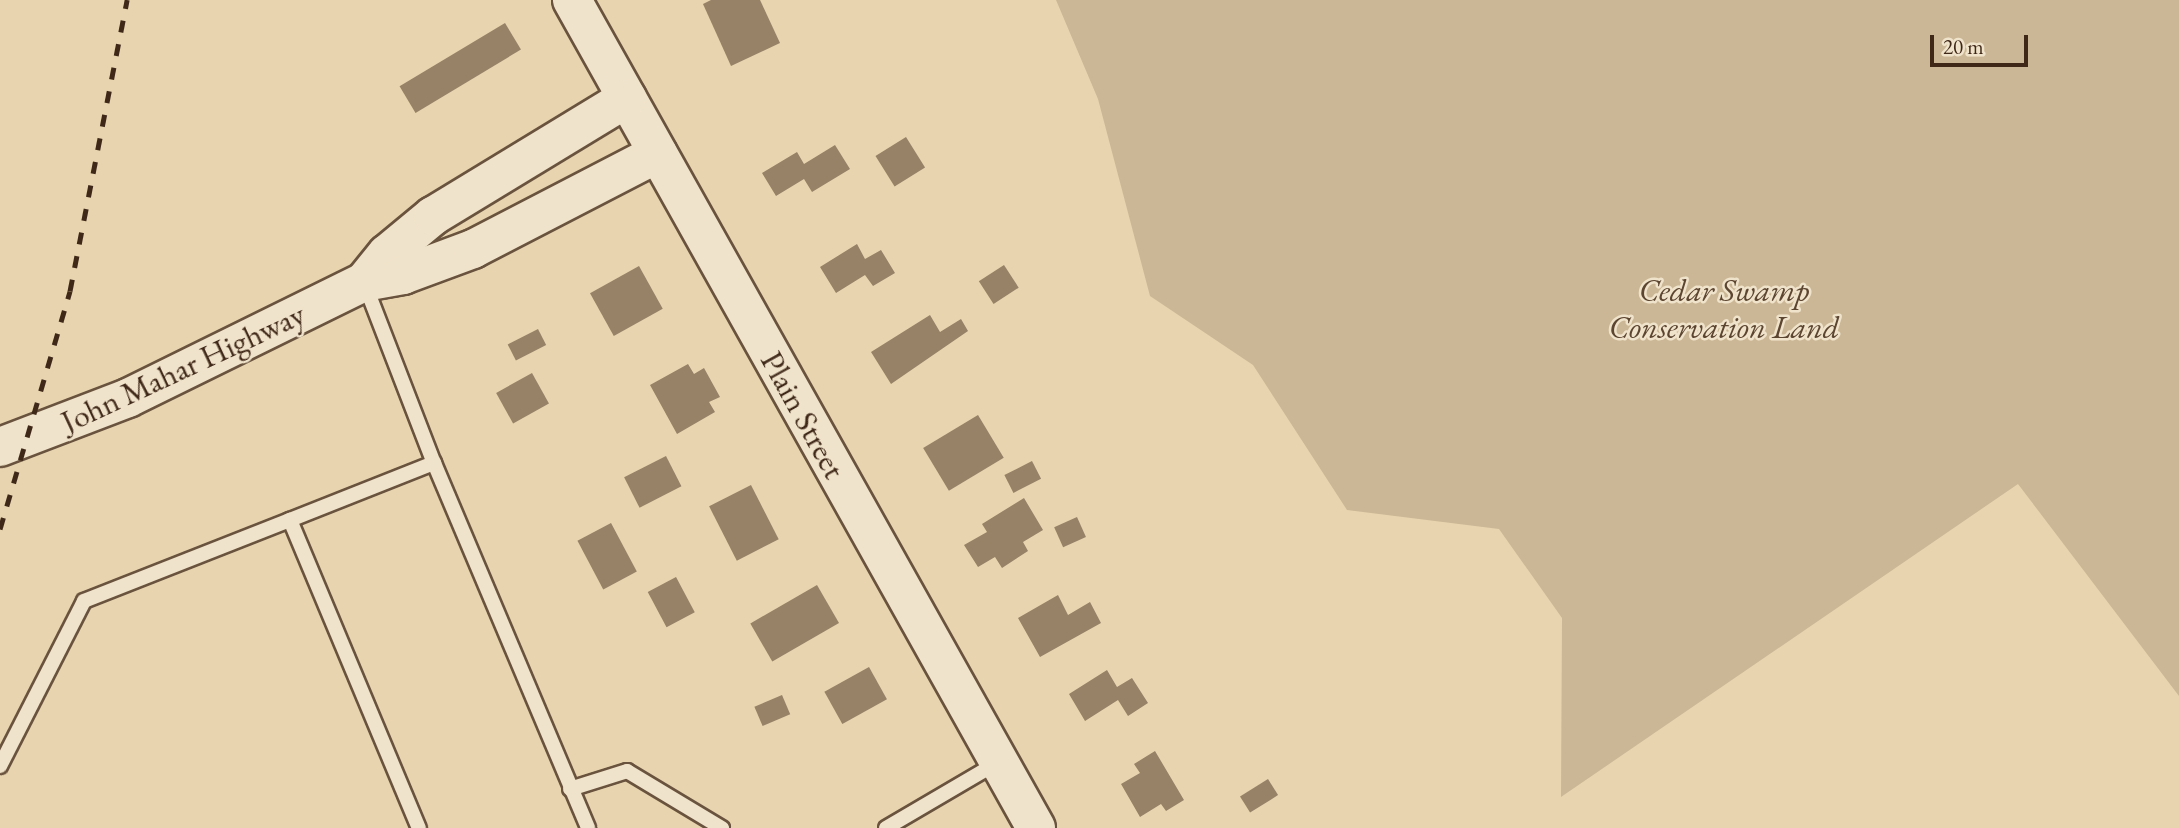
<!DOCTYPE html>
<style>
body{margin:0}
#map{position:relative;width:2179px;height:828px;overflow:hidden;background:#e8d4af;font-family:"EB Garamond",serif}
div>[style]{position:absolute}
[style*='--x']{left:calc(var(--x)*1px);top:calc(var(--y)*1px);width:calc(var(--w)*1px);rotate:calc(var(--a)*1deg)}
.green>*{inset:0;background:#cbb795}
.building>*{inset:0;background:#978167;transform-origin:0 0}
.roads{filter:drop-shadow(2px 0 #6a533e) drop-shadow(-2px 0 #6a533e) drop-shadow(0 2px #6a533e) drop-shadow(0 -2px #6a533e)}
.lane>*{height:14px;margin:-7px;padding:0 7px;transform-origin:7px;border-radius:7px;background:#f0e3cb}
.secondary>*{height:38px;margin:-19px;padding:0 19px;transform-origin:19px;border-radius:19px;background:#f0e3cb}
.rail>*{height:5px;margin-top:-2.5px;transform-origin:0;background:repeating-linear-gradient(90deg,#402818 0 12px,transparent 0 24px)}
span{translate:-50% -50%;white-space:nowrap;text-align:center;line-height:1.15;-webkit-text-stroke:5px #f0e3cb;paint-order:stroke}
.park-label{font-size:32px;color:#5c4531;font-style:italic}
.street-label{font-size:32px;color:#402818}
.scale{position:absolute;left:1930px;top:35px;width:98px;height:32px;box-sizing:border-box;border:4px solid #402818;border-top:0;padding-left:9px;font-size:21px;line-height:24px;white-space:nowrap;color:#402818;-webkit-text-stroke:5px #f0e3cb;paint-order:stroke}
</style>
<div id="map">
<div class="green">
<i style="clip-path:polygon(1056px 0,2179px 0,2179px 696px,2018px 484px,1561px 797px,1562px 618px,1499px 529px,1347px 510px,1253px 365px,1150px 296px,1098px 99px)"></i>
</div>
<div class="building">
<i style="clip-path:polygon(711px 0,760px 0,780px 43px,731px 66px,703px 4px)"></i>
<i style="left:505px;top:23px;width:31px;height:123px;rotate:59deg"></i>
<i style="left:906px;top:137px;width:36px;height:36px;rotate:58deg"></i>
<i style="clip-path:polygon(835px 145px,850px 169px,812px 192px,804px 179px,776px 196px,762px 173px,797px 152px,804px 164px)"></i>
<i style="clip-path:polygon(857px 244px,865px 259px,881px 250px,895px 273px,873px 286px,865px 275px,836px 293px,820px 267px)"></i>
<i style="left:1004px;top:265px;width:27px;height:30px;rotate:57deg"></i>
<i style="left:639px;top:266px;width:49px;height:56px;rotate:61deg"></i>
<i style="clip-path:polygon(930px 315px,940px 332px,961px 319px,968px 331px,891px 384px,871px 352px)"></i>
<i style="left:538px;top:329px;width:18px;height:34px;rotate:63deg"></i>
<i style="clip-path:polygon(688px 364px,694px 374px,704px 368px,720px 397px,709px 402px,715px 412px,677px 434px,650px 385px)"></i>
<i style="left:532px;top:373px;width:35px;height:41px;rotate:61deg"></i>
<i style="left:978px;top:415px;width:50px;height:64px;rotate:59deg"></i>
<i style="left:666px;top:456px;width:34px;height:47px;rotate:63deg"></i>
<i style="left:1032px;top:461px;width:20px;height:31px;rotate:63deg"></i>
<i style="left:751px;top:485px;width:61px;height:47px;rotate:63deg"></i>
<i style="clip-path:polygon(1024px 498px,1043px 530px,1023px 542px,1028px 551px,1002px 568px,995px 557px,978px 567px,964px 545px,987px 532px,982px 524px)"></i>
<i style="left:1077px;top:517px;width:22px;height:25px;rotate:66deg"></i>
<i style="left:611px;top:523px;width:55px;height:38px;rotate:62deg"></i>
<i style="left:676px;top:577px;width:40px;height:32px;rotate:62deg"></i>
<i style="left:817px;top:585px;width:44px;height:77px;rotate:60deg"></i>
<i style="clip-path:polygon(1058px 595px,1068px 615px,1090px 602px,1101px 623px,1040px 657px,1018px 618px)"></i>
<i style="left:869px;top:667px;width:37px;height:51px;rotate:61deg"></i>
<i style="clip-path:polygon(1107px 670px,1117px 687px,1132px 678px,1148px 703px,1128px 716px,1118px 700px,1085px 721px,1069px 694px)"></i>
<i style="left:782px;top:695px;width:21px;height:30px;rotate:67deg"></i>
<i style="clip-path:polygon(1155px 751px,1184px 800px,1166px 811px,1161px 804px,1140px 817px,1121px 784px,1140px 773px,1134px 764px)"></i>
<i style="left:1268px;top:779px;width:19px;height:33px;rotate:58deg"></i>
</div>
<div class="roads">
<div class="lane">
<i style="--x:364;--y:282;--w:194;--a:68.9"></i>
<i style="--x:434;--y:463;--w:396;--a:67.1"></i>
<i style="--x:290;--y:520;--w:155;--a:-21.6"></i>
<i style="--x:0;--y:766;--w:185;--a:-63"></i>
<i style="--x:84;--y:601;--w:221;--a:-21.5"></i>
<i style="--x:290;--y:520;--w:334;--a:67.3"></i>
<i style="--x:570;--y:789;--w:60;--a:-17.5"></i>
<i style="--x:627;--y:771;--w:111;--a:31"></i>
<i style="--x:886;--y:828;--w:129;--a:-30.4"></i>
</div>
<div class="secondary">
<i style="--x:572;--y:0;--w:949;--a:60.73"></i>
<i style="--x:364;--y:282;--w:36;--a:-51"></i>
<i style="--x:387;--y:254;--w:60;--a:-39.6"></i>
<i style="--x:433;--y:216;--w:227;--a:-31.3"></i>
<i style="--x:0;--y:447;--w:137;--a:-20.9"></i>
<i style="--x:128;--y:398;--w:263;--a:-26.2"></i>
<i style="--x:364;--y:282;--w:40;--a:-10"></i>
<i style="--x:403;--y:275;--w:75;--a:-20.4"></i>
<i style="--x:473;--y:249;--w:208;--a:-27.4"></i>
</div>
</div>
<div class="rail">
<i style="--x:0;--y:529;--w:248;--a:-73.6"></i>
<i style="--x:70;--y:291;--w:297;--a:-78.9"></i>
</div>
<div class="park-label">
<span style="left:1724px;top:309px">Cedar Swamp<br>Conservation Land</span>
</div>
<div class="street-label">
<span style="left:183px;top:368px;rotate:-25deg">John Mahar Highway</span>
<span style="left:803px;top:415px;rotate:61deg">Plain Street</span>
</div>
<div class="scale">20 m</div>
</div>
